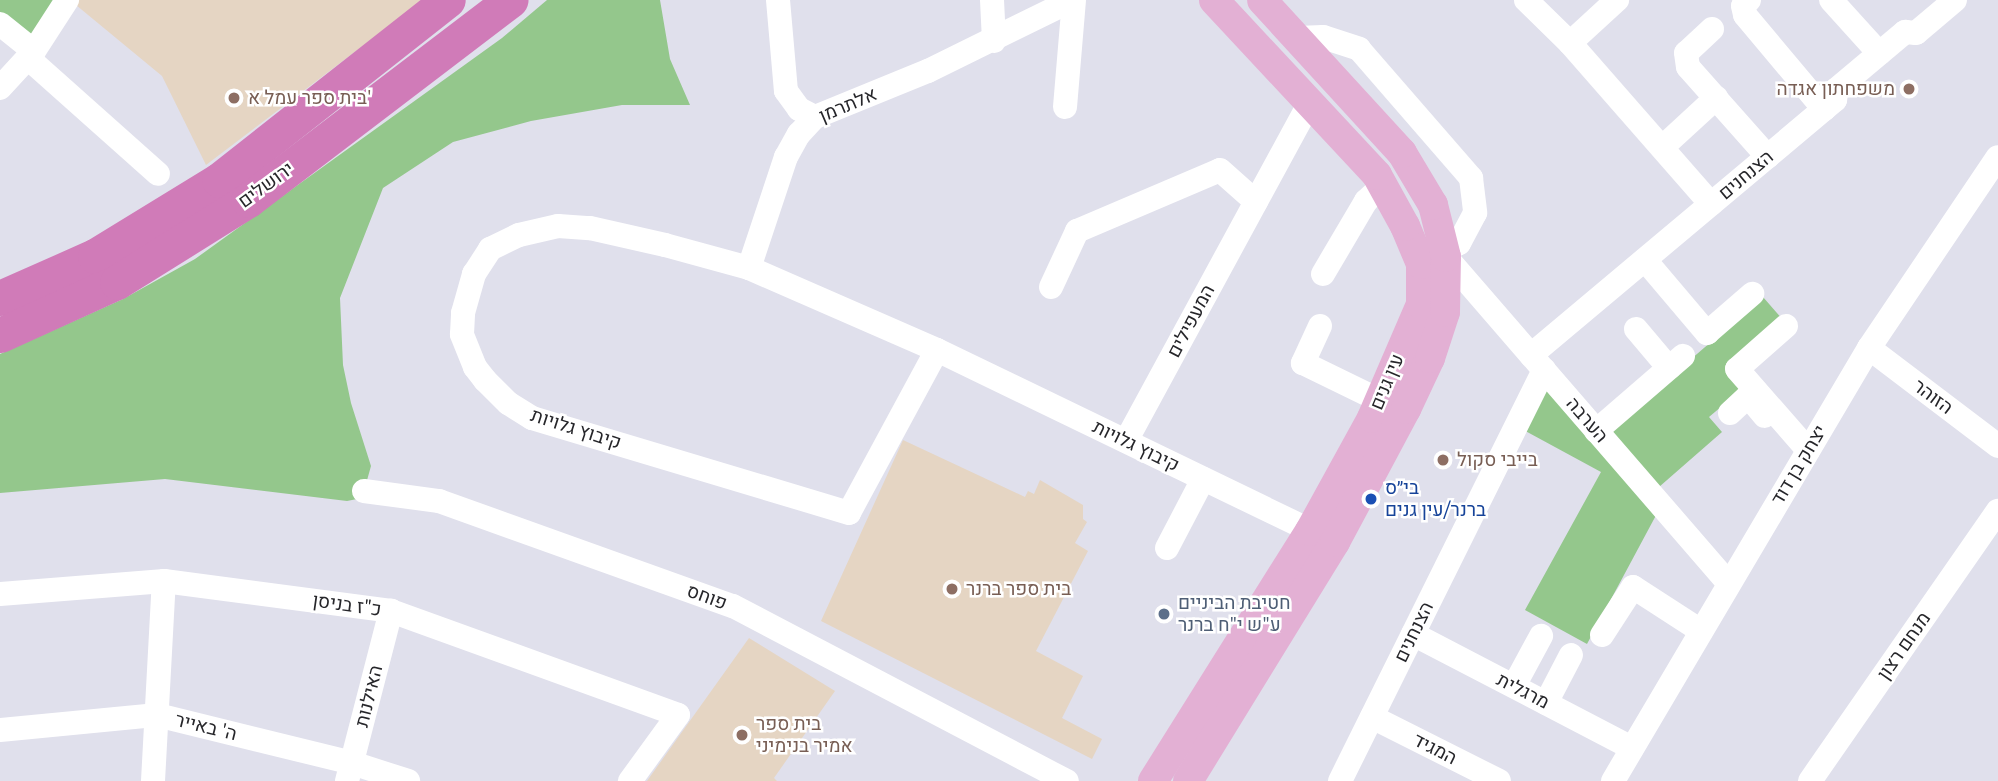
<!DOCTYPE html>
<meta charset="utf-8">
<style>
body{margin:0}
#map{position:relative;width:1998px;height:781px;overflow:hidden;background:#e0e0ec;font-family:Ubuntu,Heebo,sans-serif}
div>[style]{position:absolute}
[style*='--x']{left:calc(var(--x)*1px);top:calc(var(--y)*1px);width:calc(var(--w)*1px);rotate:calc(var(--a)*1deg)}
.education>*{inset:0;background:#e5d5c3}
.green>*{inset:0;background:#94c78c}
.minor>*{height:24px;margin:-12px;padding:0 12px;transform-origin:12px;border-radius:12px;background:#fff}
.major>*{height:30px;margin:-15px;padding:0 15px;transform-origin:15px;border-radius:15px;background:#e3b0d4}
.highway>*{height:35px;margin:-17.5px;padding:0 17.5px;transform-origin:17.5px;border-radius:17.5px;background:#d07bb8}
.dots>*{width:19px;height:19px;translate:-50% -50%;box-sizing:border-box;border:4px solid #fff;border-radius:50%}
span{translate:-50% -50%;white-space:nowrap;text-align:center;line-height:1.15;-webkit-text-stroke:5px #fff;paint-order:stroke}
.education-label{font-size:19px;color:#785e54}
.right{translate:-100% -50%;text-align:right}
.left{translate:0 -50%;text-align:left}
.street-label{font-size:19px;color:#26262a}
.transit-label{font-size:19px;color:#164399}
.service-label{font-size:19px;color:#4e5e75}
</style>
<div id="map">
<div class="education">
<i style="clip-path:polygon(79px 0,423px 0,206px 165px,162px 76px,76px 5px)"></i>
<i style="clip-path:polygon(903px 440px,1025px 497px,1028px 491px,1034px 494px,1040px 480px,1083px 505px,1083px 519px,1087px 522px,1075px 543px,1088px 551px,1036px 651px,1083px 676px,1062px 718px,1102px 739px,1092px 759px,821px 621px)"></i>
<i style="clip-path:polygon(749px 638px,835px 691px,774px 778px,777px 781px,647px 781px)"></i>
</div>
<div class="green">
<i style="clip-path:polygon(0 0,67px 0,34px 51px,0 24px)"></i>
<i style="clip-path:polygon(547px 0,660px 0,670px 59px,690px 105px,622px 105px,531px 121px,453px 142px,383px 188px,340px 298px,343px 365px,351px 403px,371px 466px,364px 491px,357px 499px,347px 501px,165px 479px,0 493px,0 354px,123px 299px,195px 259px,502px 38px)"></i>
<i style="clip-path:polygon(1763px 297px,1784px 321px,1731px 367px,1747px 385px,1709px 417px,1722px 432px,1651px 494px,1661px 506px,1587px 644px,1525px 610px,1601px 472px,1516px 426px,1544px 370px,1602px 436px)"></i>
</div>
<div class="minor">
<i style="--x:778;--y:0;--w:91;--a:85"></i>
<i style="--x:786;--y:91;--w:22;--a:54"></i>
<i style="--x:799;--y:109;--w:18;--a:27"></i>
<i style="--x:992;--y:0;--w:41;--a:87.2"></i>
<i style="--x:1526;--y:0;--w:62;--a:44.3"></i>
<i style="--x:1570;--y:43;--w:214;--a:48.8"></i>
<i style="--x:1749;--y:0;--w:8;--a:135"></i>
<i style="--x:1743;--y:6;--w:9;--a:77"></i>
<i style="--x:1745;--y:15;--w:123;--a:50"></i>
<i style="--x:1831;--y:0;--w:72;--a:47.8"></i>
<i style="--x:0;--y:24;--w:43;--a:38.5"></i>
<i style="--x:1712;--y:29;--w:35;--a:137"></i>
<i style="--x:1686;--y:53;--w:14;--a:82"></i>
<i style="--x:1688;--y:67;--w:120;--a:48.4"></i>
<i style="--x:1297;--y:38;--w:26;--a:-2"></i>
<i style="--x:1323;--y:37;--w:38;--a:18"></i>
<i style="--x:1359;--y:49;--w:171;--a:49"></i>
<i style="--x:1471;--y:178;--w:35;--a:83"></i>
<i style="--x:1475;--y:213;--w:34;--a:118"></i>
<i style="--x:1459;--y:243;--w:16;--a:150"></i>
<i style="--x:1570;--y:43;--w:64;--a:-42.5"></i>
<i style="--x:28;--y:58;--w:174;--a:41.7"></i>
<i style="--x:0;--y:88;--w:50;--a:-47.4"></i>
<i style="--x:34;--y:51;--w:61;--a:-57.1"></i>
<i style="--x:1065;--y:107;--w:107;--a:-85.2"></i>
<i style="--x:1667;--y:143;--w:67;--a:-42.6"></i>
<i style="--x:1446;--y:257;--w:432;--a:49.1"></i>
<i style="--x:1645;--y:260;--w:96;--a:49.7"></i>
<i style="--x:1707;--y:333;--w:60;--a:-40.9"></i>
<i style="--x:749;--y:268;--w:117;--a:-71.6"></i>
<i style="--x:786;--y:157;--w:26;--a:-61"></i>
<i style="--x:799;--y:134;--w:23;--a:-47"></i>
<i style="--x:815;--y:117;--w:122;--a:-22.2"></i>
<i style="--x:928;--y:71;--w:161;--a:-26.2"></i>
<i style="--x:1323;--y:274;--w:85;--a:-59.5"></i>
<i style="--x:1366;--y:201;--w:23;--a:-43"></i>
<i style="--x:1051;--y:287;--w:62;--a:-65.1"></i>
<i style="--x:1077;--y:231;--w:155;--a:-23.1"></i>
<i style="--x:1220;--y:170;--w:48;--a:41.6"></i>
<i style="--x:1320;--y:326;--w:41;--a:114.7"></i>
<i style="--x:1303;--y:363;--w:85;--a:26"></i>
<i style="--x:1786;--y:326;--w:65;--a:138.7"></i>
<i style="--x:1737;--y:369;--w:108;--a:48.8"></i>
<i style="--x:1636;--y:329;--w:51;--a:49.8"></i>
<i style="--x:1869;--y:348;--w:162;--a:37.2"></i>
<i style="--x:937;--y:350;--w:185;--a:118.4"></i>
<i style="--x:849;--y:513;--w:331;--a:-163.3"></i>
<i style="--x:532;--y:418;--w:28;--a:-148"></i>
<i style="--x:508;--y:403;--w:33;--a:-135"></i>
<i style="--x:485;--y:380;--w:16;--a:-128"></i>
<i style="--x:475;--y:367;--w:35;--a:-112"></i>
<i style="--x:462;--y:334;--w:21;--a:-87"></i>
<i style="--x:463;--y:313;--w:41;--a:-74.2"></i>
<i style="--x:474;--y:274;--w:30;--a:-57"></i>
<i style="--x:490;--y:249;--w:32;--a:-26"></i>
<i style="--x:519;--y:235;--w:40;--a:-13"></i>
<i style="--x:558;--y:226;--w:32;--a:4"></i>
<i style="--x:590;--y:228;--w:77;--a:12.8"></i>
<i style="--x:665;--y:245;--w:87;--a:15.3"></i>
<i style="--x:749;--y:268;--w:205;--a:23.6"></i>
<i style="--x:937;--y:350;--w:432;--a:25.8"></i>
<i style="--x:1531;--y:355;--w:397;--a:-40"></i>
<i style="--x:1835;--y:100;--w:11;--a:-80"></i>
<i style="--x:1837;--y:89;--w:89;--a:-40"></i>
<i style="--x:1905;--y:32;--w:11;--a:5"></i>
<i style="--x:1916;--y:33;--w:51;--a:-40.2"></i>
<i style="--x:1730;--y:413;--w:25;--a:-43"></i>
<i style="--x:1748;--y:396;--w:26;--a:50"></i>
<i style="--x:1596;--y:431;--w:115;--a:-40.8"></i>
<i style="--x:1126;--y:441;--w:383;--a:-61.5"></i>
<i style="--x:364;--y:491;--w:76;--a:7.6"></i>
<i style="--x:439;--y:501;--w:312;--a:19.7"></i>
<i style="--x:733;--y:606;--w:377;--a:27.7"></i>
<i style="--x:1167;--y:548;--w:78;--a:-62.4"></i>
<i style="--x:0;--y:594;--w:165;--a:-4.5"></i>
<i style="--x:164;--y:581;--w:229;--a:7.5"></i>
<i style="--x:391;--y:611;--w:305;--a:19.9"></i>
<i style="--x:678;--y:715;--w:82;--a:126"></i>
<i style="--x:1413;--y:634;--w:247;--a:27.5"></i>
<i style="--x:1602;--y:635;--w:57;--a:-57.1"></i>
<i style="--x:1633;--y:587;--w:81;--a:32.9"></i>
<i style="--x:1514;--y:686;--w:57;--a:-61.6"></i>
<i style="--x:1546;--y:703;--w:54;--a:-62.5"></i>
<i style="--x:1372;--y:717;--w:142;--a:26.7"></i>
<i style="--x:0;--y:730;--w:158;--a:-5.5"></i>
<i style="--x:157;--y:715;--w:201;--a:13.8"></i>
<i style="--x:352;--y:763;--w:59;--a:17.8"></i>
<i style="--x:153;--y:781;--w:200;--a:-86.9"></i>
<i style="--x:347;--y:781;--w:176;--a:-75.5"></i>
<i style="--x:1340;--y:781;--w:459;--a:-63.6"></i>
<i style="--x:1613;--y:781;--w:503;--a:-59.41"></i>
<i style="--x:1869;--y:348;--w:230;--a:-56"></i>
<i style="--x:1810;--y:781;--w:329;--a:-55.2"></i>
</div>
<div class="major">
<i style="--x:1153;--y:781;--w:295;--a:-57.9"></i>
<i style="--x:1310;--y:531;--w:129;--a:-61.2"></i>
<i style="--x:1372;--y:418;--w:124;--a:-66.7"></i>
<i style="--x:1421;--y:304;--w:40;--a:-90"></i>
<i style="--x:1421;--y:264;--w:41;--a:-112.8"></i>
<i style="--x:1405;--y:226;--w:58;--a:-118.8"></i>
<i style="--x:1377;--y:175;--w:239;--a:-133"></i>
<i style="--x:1188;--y:781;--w:281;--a:-58.4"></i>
<i style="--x:1335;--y:542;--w:151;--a:-61.9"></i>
<i style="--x:1406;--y:409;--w:56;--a:-64.8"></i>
<i style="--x:1430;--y:358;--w:48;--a:-71.9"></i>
<i style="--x:1445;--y:312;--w:55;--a:-89"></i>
<i style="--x:1446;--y:257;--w:54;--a:-104"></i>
<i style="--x:1433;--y:205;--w:61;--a:-120.8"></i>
<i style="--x:1402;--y:153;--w:207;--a:-132.5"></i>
</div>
<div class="highway">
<i style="--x:0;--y:298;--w:104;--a:-23.9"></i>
<i style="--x:95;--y:256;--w:145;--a:-31.5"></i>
<i style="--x:219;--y:180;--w:291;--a:-38.2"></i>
<i style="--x:0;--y:335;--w:128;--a:-24.4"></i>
<i style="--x:117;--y:282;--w:155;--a:-32"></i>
<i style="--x:248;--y:200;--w:330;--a:-37.3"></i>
</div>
<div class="dots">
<i style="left:1909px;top:89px;background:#8d6e63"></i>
<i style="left:234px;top:98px;background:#8d6e63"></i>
<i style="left:1443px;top:460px;background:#8d6e63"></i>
<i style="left:1371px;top:499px;background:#1a4fb4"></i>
<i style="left:952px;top:589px;background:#8d6e63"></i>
<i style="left:1164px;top:614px;background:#5c6f8a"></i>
<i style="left:742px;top:735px;background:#8d6e63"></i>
</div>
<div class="education-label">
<span class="right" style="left:1895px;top:89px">משפחתון אגדה</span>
<span class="left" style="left:248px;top:98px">בית ספר עמל א'</span>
<span class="left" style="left:1457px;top:460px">בייבי סקול</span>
<span class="left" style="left:966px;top:589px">בית ספר ברנר</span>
<span class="left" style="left:756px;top:735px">בית ספר<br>אמיר בנימיני</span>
</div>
<div class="street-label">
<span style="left:848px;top:105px;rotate:-23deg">אלתרמן</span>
<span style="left:1746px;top:175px;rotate:-40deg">הצנחנים</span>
<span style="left:266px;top:185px;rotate:-36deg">ירושלים</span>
<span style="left:1191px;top:321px;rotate:-62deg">המעפילים</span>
<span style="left:1387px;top:382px;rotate:-67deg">עין גנים</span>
<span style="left:1933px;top:397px;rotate:37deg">הזוהר</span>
<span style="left:1587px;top:420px;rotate:49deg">הערבה</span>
<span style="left:576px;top:429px;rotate:18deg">קיבוץ גלויות</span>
<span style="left:1136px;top:446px;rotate:26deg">קיבוץ גלויות</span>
<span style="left:1799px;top:465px;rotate:-59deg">יצחק בן דוד</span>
<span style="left:707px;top:597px;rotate:20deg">פוחס</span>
<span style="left:347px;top:605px;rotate:8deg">כ"ז בניסן</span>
<span style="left:1414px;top:632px;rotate:-64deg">הצנחנים</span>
<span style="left:1904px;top:646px;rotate:-55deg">מנחם רצון</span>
<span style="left:1523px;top:691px;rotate:27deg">מרגלית</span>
<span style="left:369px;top:696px;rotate:-76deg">האילנות</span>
<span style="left:206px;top:727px;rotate:14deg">ה' באייר</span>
<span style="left:1435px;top:749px;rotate:27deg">המגיד</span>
</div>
<div class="transit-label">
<span class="left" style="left:1385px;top:499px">בי״ס<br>ברנר/עין גנים</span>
</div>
<div class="service-label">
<span class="left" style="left:1178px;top:614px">חטיבת הביניים<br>ע"ש י"ח ברנר</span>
</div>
</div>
